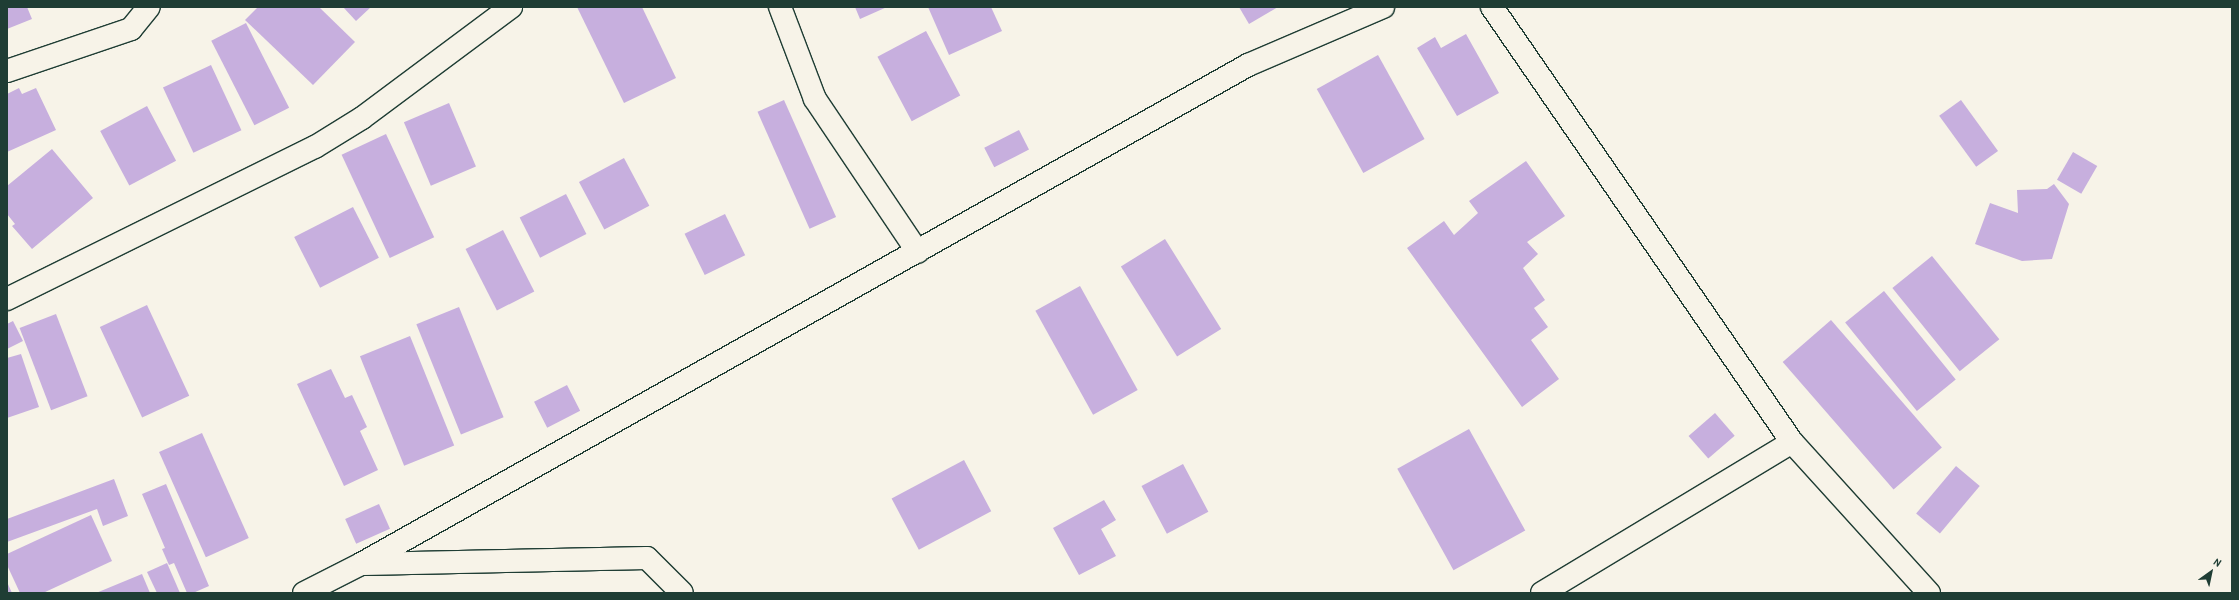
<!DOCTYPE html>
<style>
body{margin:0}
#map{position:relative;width:2239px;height:600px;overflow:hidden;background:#f7f3e8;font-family:"Patrick Hand",sans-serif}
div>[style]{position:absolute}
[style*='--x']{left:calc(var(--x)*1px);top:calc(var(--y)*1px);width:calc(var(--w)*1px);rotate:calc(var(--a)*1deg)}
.building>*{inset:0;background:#c7afde;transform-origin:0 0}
.roads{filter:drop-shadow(1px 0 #1f3d34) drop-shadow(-1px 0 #1f3d34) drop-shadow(0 1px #1f3d34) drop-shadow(0 -1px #1f3d34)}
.street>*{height:22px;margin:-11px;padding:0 11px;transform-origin:11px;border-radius:11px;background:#f7f3e8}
span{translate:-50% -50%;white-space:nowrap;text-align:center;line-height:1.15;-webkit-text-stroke:4px #f7f3e8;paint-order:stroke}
.frame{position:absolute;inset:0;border:8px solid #1f3d34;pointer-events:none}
.north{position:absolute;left:2191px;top:552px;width:40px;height:40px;-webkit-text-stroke:3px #f7f3e8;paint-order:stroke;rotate:33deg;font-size:11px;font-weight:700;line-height:16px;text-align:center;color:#1f3d34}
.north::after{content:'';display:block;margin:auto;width:14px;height:18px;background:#1f3d34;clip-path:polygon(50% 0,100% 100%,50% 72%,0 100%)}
</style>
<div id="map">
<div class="building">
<i style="clip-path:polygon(7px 7px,27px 7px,32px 19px,7px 29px)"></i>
<i style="clip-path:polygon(258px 7px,319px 7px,355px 42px,313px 85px,245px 20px)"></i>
<i style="clip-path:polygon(343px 7px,371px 7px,356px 21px)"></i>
<i style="clip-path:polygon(577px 7px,642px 7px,676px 78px,624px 103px)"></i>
<i style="clip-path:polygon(855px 7px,887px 7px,860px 19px)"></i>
<i style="clip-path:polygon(928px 7px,991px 7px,1002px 31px,949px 55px)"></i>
<i style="clip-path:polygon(1239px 7px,1278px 7px,1249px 24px)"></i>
<i style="left:246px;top:23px;width:95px;height:39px;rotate:63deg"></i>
<i style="left:926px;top:31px;width:73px;height:55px;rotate:62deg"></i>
<i style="clip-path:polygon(1466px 34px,1499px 93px,1457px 116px,1417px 48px,1435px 37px,1441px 48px)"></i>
<i style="left:1378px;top:55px;width:96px;height:70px;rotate:61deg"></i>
<i style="left:211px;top:65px;width:72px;height:53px;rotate:65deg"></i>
<i style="clip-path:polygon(19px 88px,22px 94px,36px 88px,56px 130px,7px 152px,7px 94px)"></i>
<i style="left:784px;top:100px;width:128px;height:29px;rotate:66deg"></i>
<i style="left:1961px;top:100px;width:63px;height:27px;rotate:54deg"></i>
<i style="left:449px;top:103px;width:69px;height:49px;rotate:67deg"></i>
<i style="left:147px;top:106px;width:62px;height:53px;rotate:62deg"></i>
<i style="left:1019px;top:130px;width:22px;height:39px;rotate:63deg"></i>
<i style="left:386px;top:134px;width:114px;height:49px;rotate:65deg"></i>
<i style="clip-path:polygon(52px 149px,93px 198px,32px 249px,12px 226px,15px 224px,7px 214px,7px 186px)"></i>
<i style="left:2073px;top:152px;width:28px;height:32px;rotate:30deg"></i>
<i style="left:624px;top:158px;width:54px;height:51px;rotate:62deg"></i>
<i style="clip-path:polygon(1526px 161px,1565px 216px,1527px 242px,1538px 254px,1523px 268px,1545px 300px,1534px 308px,1548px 327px,1531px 340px,1559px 379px,1522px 407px,1407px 248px,1444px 221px,1454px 235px,1478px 213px,1469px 201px)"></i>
<i style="clip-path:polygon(2054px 184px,2069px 204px,2052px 259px,2022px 261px,1975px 244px,1990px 203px,2018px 213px,2017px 190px,2047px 189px)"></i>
<i style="left:566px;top:194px;width:45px;height:52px;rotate:63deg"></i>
<i style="left:353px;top:207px;width:57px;height:66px;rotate:63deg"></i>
<i style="left:725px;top:214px;width:46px;height:45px;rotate:64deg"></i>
<i style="left:503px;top:230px;width:69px;height:42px;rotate:63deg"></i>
<i style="left:1165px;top:239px;width:106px;height:52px;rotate:58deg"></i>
<i style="left:1932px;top:256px;width:107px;height:51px;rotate:51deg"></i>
<i style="left:1080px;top:286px;width:119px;height:51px;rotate:61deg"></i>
<i style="left:1884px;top:291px;width:114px;height:50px;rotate:51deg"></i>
<i style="left:147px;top:305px;width:100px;height:52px;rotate:65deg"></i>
<i style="left:459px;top:307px;width:119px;height:46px;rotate:68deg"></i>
<i style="left:56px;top:314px;width:88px;height:39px;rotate:69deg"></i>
<i style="left:1831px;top:320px;width:169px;height:64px;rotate:49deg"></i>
<i style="clip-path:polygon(13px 321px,23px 341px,7px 349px,7px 324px)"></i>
<i style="left:410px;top:336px;width:118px;height:54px;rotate:68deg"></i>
<i style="clip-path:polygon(21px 354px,39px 407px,7px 418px,7px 358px)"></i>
<i style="clip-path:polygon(331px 369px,345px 398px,352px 395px,367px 427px,360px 431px,378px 470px,344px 486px,297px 384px)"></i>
<i style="left:567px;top:385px;width:29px;height:37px;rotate:63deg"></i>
<i style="left:1715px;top:413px;width:30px;height:35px;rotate:49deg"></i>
<i style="left:1469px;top:429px;width:116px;height:82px;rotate:61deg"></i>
<i style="left:202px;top:433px;width:115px;height:47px;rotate:66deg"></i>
<i style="left:964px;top:460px;width:58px;height:82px;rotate:62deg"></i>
<i style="left:1183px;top:464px;width:54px;height:47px;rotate:62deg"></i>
<i style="left:1956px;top:466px;width:31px;height:62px;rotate:40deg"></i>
<i style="clip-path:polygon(114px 479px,128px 516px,103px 526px,97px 509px,7px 542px,7px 519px)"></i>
<i style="clip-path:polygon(166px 484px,209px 586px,193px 593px,187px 593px,174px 563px,169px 565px,162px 549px,165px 548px,142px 494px)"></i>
<i style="clip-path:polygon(1104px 500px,1116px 520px,1101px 529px,1116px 556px,1079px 575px,1053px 528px)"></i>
<i style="left:379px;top:504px;width:27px;height:37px;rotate:66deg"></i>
<i style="clip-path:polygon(91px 515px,112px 561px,43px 593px,20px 593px,7px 565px,7px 554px)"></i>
<i style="clip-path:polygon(167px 563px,180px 593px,157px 593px,147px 572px)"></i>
<i style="clip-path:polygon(142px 574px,150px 593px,96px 593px)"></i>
<i style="clip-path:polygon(7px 582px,12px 593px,7px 593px)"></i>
</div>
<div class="roads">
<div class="street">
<i style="--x:780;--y:7;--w:98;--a:69.2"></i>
<i style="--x:815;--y:99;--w:184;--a:56.1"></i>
<i style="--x:1492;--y:7;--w:528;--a:55.41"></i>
<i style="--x:1792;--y:442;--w:204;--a:47.8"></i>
<i style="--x:7;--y:71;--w:131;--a:-18.7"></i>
<i style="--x:131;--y:29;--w:28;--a:-51"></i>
<i style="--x:7;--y:299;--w:343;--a:-26.3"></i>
<i style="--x:315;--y:147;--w:55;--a:-31.7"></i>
<i style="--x:362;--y:118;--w:186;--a:-36.7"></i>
<i style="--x:364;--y:564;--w:283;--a:-1.2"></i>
<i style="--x:647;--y:558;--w:49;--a:45"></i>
<i style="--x:304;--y:593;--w:64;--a:-27"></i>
<i style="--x:361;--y:564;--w:1018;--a:-29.36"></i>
<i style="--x:1248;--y:65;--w:147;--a:-23.2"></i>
<i style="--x:1542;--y:593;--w:292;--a:-31.1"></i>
</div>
</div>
<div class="frame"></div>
<div class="north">N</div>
</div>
